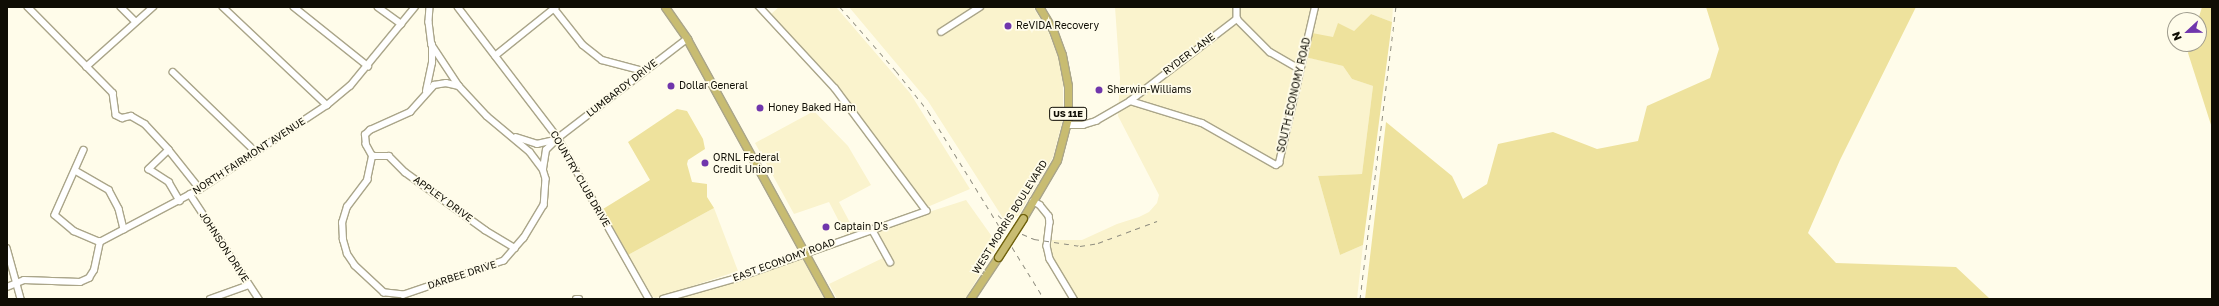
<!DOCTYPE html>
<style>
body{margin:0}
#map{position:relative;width:2219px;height:306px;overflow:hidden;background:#fffcea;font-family:"Golos Text",sans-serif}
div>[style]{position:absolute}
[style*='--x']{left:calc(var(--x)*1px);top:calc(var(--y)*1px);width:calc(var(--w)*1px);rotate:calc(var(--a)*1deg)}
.built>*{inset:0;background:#faf3cd}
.green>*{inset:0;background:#eee29d}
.roads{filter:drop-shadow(1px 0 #aaa589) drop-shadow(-1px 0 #aaa589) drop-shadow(0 1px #aaa589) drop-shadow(0 -1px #aaa589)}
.minor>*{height:5.5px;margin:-2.75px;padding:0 2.75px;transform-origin:2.75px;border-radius:2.75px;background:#fff}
.major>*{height:7px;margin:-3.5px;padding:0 3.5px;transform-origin:3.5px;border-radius:3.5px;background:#c8bc71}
.rail>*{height:1px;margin-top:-0.5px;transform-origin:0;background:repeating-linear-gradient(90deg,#908e80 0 5px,transparent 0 10px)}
.bridges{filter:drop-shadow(1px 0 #70620d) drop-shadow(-1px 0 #70620d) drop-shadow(0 1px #70620d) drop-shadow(0 -1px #70620d)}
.major-bridge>*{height:7px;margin:-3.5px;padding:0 3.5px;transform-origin:3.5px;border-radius:3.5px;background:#c8bc71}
.dots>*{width:11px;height:11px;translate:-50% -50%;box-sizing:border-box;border:2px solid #fffcea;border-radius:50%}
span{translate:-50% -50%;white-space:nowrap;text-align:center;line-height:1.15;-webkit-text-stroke:3.5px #fffcea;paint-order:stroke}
.shield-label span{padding:1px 3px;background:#fffcea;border:1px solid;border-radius:3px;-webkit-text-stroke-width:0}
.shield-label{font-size:9px;color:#0f0d04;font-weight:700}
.poi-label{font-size:10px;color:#0f0d04}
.left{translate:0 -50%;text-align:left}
.street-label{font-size:10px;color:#0f0d04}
.frame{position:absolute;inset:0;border:8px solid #0f0d04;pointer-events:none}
.north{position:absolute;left:2167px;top:12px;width:40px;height:40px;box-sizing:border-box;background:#fffcea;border:1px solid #9f9c8e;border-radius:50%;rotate:248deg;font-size:11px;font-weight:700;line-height:16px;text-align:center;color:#0f0d04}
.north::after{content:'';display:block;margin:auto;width:14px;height:18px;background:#7036ac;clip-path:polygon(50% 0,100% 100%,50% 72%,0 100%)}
</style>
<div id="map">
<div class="built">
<i style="clip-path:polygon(779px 7px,836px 7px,910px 93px,970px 189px,925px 208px,866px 124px,829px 79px,770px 15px)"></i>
<i style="clip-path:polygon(849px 7px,1033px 7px,1048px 31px,1059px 59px,1063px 82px,1063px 119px,1053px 157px,1018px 216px,1003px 218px,928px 101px)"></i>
<i style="clip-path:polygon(1115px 7px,1393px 7px,1392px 22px,1371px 14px,1354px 31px,1333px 37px,1306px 57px,1343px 66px,1352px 79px,1373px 86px,1362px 174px,1318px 176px,1340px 255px,1363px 245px,1357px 299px,1078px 299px,1055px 261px,1050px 248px,1052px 240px,1082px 240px,1117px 224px,1139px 217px,1149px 212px,1157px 203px,1159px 195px,1118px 116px,1120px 78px)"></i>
<i style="clip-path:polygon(814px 111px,848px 146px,871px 185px,839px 202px,855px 232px,846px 235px,829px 202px,794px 214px,755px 143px)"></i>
<i style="clip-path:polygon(966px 200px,998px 245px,965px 299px,837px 299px,829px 284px,887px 256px,873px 230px)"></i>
<i style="clip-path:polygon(714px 208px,738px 271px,656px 298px,653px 297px,628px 255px)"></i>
<i style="clip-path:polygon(804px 253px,829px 299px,662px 299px,737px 278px)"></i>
</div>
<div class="green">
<i style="clip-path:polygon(1706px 7px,1916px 7px,1840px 160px,1808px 233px,1836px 263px,1956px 267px,1990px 299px,1365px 299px,1386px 122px,1452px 176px,1463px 199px,1487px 184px,1498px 144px,1553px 132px,1597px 149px,1638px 141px,1647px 106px,1710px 78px,1719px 49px)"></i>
<i style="clip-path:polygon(2202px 7px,2212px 7px,2212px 128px,2188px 53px,2191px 44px,2199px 44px,2198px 20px)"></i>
<i style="clip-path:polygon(1371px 14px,1392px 22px,1363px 245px,1340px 255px,1318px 176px,1362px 174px,1373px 86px,1352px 79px,1343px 66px,1305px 57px,1312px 33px,1333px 37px,1338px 23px,1354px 31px)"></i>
<i style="clip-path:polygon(677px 109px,687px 111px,703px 139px,705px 149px,688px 160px,687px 164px,692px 182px,707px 184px,707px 197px,714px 208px,628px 255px,603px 209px,650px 180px,628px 142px)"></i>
</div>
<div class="roads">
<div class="minor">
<i style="--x:28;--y:7;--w:121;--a:45.3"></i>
<i style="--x:113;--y:93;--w:22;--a:82"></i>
<i style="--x:116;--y:115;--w:7;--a:27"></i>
<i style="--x:122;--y:118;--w:9;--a:-13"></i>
<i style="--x:131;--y:116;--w:16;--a:30"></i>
<i style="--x:145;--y:124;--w:35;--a:47"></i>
<i style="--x:169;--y:150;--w:50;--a:51.5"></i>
<i style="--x:121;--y:7;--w:20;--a:45"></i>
<i style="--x:223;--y:7;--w:143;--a:43.3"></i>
<i style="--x:294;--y:7;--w:95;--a:38.6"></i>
<i style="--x:378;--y:7;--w:29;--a:36"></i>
<i style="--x:430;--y:7;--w:15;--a:94"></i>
<i style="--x:429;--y:22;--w:23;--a:83"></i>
<i style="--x:432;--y:45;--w:49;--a:56.6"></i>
<i style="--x:459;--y:86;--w:41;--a:47"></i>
<i style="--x:487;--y:116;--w:56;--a:39.9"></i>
<i style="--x:530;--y:152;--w:21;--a:53"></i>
<i style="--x:543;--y:169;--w:10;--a:73"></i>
<i style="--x:546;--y:179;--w:26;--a:94"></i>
<i style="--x:544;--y:205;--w:39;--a:121"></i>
<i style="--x:524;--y:238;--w:30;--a:131"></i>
<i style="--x:504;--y:261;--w:106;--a:161.2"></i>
<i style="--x:404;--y:295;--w:20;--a:-174"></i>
<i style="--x:384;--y:293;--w:40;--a:-137"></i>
<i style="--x:355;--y:266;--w:14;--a:-124"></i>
<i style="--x:347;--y:254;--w:15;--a:-106"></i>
<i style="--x:343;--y:240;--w:17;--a:-93"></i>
<i style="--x:342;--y:223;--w:17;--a:-73"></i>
<i style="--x:347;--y:207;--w:34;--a:-53"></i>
<i style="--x:367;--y:180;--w:25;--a:-78"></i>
<i style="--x:372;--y:156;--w:13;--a:-119"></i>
<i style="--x:366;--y:145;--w:10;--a:-96"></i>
<i style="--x:365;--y:135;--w:7;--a:-45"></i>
<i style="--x:370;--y:130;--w:44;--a:-24.2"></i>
<i style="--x:410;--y:112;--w:36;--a:-48"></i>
<i style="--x:434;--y:85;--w:12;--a:-9"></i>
<i style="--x:446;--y:83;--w:13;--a:13"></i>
<i style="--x:458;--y:7;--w:165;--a:52.6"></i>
<i style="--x:558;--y:138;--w:185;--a:60.5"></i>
<i style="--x:553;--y:7;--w:48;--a:51.7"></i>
<i style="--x:583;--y:45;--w:24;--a:38"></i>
<i style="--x:602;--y:60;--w:43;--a:14.7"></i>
<i style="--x:1237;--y:7;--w:12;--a:90"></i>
<i style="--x:1237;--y:19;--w:47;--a:45"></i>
<i style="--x:1270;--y:52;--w:34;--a:30"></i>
<i style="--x:941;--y:32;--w:46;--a:-32.7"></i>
<i style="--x:495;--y:56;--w:78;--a:-38.8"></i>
<i style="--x:86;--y:67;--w:90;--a:-41.8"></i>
<i style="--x:173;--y:72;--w:114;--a:43.9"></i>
<i style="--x:426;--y:91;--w:29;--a:-78"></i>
<i style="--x:432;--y:63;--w:18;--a:-90"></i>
<i style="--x:1130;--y:101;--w:75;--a:17"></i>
<i style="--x:1202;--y:123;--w:85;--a:29.6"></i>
<i style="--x:1276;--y:165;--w:4;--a:-34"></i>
<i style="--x:1279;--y:163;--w:160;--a:-77"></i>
<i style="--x:1067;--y:125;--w:16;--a:0"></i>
<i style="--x:1083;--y:125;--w:14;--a:-17"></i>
<i style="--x:1096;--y:121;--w:39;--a:-30"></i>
<i style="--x:1130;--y:101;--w:135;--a:-37.5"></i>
<i style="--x:516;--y:137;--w:22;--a:18"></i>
<i style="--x:537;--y:144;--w:17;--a:-13"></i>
<i style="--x:84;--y:150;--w:71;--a:114"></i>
<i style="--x:55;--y:215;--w:25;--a:40"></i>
<i style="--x:74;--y:231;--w:28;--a:23"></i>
<i style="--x:169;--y:150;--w:28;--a:136"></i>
<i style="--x:149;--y:169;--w:24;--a:33"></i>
<i style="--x:169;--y:182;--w:22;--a:60"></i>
<i style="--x:372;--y:156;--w:17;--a:0"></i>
<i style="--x:389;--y:156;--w:23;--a:45"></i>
<i style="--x:405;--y:172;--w:99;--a:35.9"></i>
<i style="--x:485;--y:230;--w:35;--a:31"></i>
<i style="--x:543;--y:169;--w:19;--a:-81"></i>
<i style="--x:546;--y:150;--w:17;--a:-45"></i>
<i style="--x:558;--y:138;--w:163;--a:-37.5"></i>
<i style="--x:76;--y:171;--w:38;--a:30"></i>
<i style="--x:109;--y:190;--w:21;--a:62"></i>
<i style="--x:119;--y:209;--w:21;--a:76"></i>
<i style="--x:190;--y:194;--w:126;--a:56.7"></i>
<i style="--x:1033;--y:201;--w:8;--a:30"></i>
<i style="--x:1040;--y:205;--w:14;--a:51"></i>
<i style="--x:1049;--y:216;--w:6;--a:81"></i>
<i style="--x:1050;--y:222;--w:24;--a:97"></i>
<i style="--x:1047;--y:246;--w:13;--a:77"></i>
<i style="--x:1050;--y:259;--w:47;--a:59"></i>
<i style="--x:872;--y:229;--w:38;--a:61"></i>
<i style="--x:100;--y:242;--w:113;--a:-27.9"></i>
<i style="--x:200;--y:189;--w:152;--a:-33.5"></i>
<i style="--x:327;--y:105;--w:30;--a:-40"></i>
<i style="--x:350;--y:86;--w:102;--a:-50.6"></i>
<i style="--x:7;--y:248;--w:53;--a:74.6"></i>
<i style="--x:7;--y:287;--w:18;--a:-22"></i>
<i style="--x:24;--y:280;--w:56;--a:2"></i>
<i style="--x:80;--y:282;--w:10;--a:-24"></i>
<i style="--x:89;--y:278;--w:9;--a:-58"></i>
<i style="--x:94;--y:270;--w:29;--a:-78"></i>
<i style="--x:210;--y:299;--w:41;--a:-19.7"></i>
<i style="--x:576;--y:299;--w:3;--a:0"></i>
<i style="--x:663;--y:299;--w:77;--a:-15.8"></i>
<i style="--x:737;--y:278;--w:201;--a:-19.5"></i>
<i style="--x:926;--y:211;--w:152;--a:-126.7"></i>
<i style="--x:835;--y:89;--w:112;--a:-132.8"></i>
</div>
<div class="major">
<i style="--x:665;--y:7;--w:39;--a:55"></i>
<i style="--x:687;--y:39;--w:297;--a:61.2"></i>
<i style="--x:1023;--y:218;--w:67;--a:-59.6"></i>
<i style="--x:1057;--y:160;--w:43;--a:-75.3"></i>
<i style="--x:1068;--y:118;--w:32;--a:-90"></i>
<i style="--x:1068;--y:86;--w:32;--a:-101"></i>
<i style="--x:1062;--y:55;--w:27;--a:-110"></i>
<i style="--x:1053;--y:30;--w:27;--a:-121"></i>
<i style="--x:970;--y:299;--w:50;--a:-56.3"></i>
</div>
</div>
<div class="rail">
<i style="--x:840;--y:7;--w:85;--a:48.8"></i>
<i style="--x:896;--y:71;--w:51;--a:51.3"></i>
<i style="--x:928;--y:111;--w:221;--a:58.3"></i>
<i style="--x:998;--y:215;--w:21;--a:45"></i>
<i style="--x:1013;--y:230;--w:23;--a:23"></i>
<i style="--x:1034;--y:239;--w:47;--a:8.7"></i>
<i style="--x:1080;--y:246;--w:18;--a:-9"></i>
<i style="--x:1098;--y:243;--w:63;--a:-20.4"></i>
<i style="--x:1360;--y:299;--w:294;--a:-83"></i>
</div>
<div class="bridges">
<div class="major-bridge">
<i style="--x:998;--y:257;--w:46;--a:-57.3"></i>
</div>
</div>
<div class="dots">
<i style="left:1008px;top:26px;background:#7036ac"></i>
<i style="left:671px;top:86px;background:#7036ac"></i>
<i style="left:1099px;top:90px;background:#7036ac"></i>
<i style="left:760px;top:108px;background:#7036ac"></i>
<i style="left:705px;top:163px;background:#7036ac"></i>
<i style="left:826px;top:227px;background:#7036ac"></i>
</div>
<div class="shield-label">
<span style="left:1068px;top:114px">US 11E</span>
</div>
<div class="poi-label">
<span class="left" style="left:1016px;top:26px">ReVIDA Recovery</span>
<span class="left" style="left:679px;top:86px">Dollar General</span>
<span class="left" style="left:1107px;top:90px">Sherwin-Williams</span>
<span class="left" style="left:768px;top:108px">Honey Baked Ham</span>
<span class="left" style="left:713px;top:163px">ORNL Federal<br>Credit Union</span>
<span class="left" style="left:834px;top:227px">Captain D's</span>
</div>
<div class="street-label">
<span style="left:1189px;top:54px;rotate:-37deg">RYDER LANE</span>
<span style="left:622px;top:88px;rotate:-38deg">LUMBARDY DRIVE</span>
<span style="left:1294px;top:95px;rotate:-77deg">SOUTH ECONOMY ROAD</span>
<span style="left:249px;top:156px;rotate:-33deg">NORTH FAIRMONT AVENUE</span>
<span style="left:580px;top:179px;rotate:60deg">COUNTRY CLUB DRIVE</span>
<span style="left:443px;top:199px;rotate:36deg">APPLEY DRIVE</span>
<span style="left:1010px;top:217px;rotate:-58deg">WEST MORRIS BOULEVARD</span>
<span style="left:224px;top:247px;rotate:57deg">JOHNSON DRIVE</span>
<span style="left:784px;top:260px;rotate:-20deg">EAST ECONOMY ROAD</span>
<span style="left:462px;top:275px;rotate:-18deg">DARBEE DRIVE</span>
</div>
<div class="frame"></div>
<div class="north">N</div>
</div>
